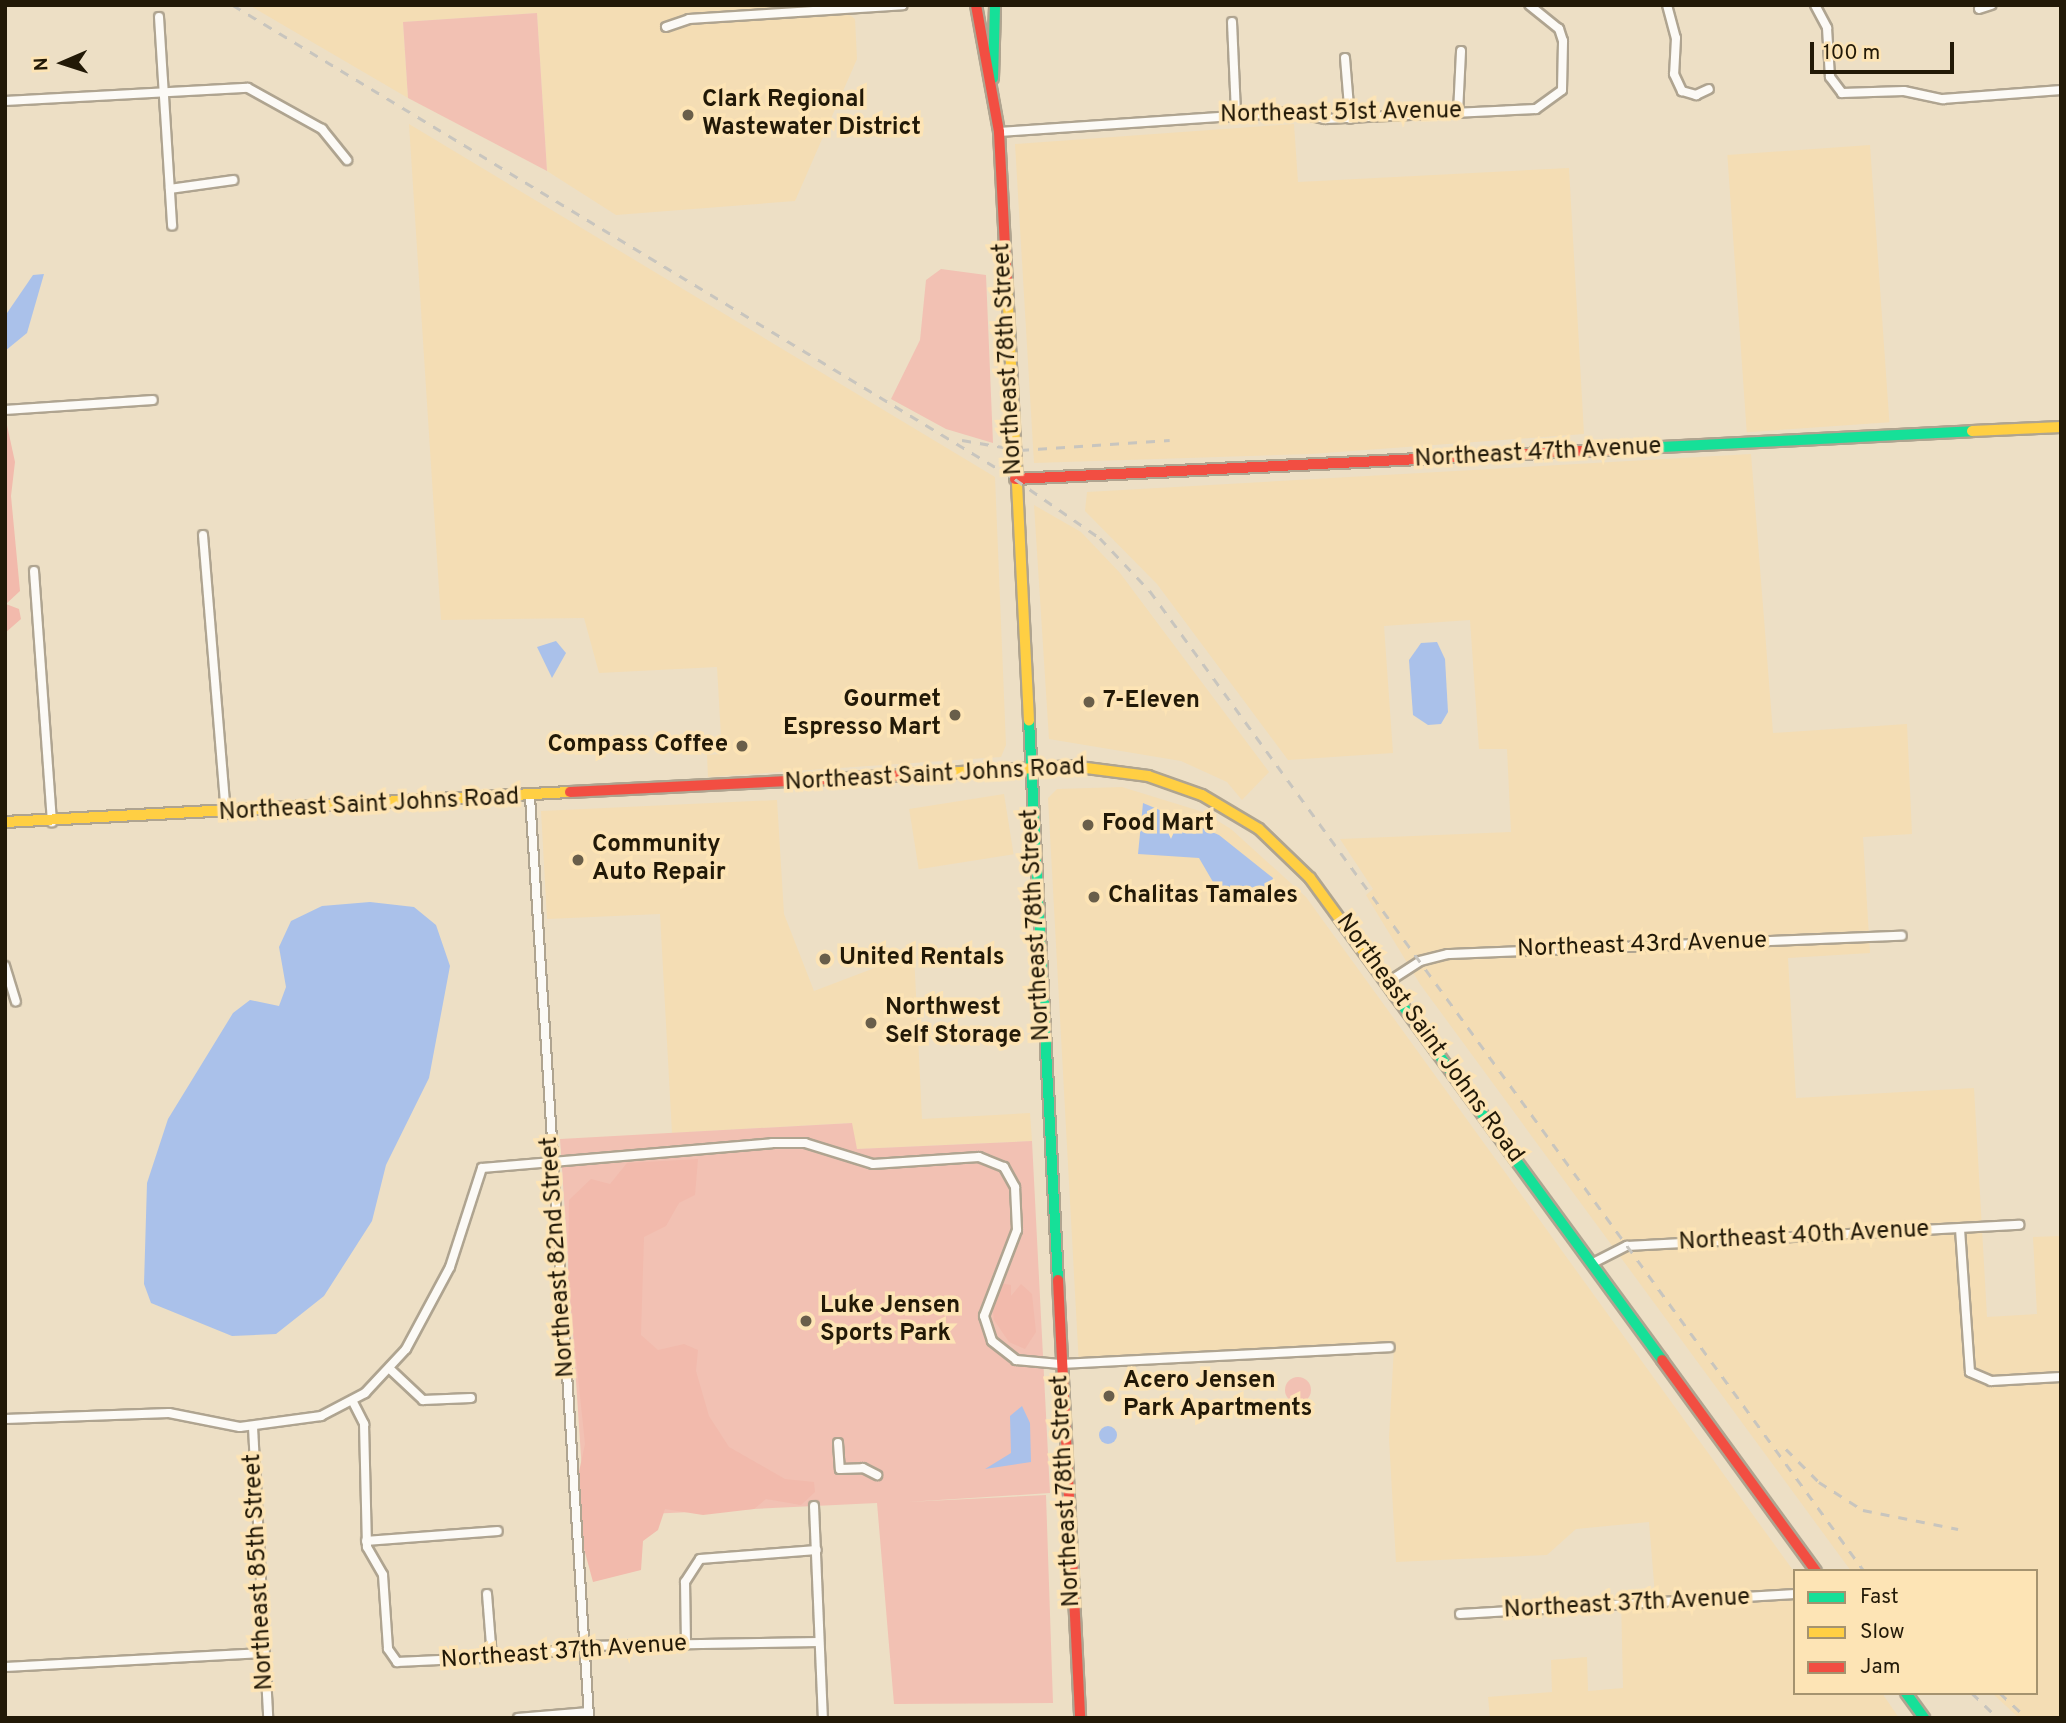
<!DOCTYPE html>
<style>
body{margin:0}
#map{position:relative;width:2066px;height:1723px;overflow:hidden;background:#eddfc5;font-family:Overpass,sans-serif}
div>[style]{position:absolute}
[style*='--x']{left:calc(var(--x)*1px);top:calc(var(--y)*1px);width:calc(var(--w)*1px);rotate:calc(var(--a)*1deg)}
.built>*{inset:0;background:#f4ddb4;transform-origin:0 0}
.green>*{inset:0;background:#f2c1b3}
.round{border-radius:50%}
.forest>*{inset:0;background:#f2baac}
.water>*{inset:0;background:#aac1ea}
.roads{filter:drop-shadow(2px 0 #afa490) drop-shadow(-2px 0 #afa490) drop-shadow(0 2px #afa490) drop-shadow(0 -2px #afa490)}
.street>*{height:8px;margin:-4px;padding:0 4px;transform-origin:4px;border-radius:4px;background:#fcfaf6}
.fast>*{height:10px;margin:-5px;padding:0 5px;transform-origin:5px;border-radius:5px;background:#16e098}
.slow>*{height:10px;margin:-5px;padding:0 5px;transform-origin:5px;border-radius:5px;background:#ffcf43}
.jam>*{height:10px;margin:-5px;padding:0 5px;transform-origin:5px;border-radius:5px;background:#f24e42}
.rail>*{height:2.5px;margin-top:-1.25px;transform-origin:0;background:repeating-linear-gradient(90deg,#c8c5be 0 9px,transparent 0 18px)}
.dots>*{width:19px;height:19px;translate:-50% -50%;box-sizing:border-box;border:4px solid #fde4b5;border-radius:50%}
span{translate:-50% -50%;white-space:nowrap;text-align:center;line-height:1.15;-webkit-text-stroke:7px #fde4b5;paint-order:stroke}
.poi-label{font-size:24px;color:#221907;font-weight:700}
.left{translate:0 -50%;text-align:left}
.right{translate:-100% -50%;text-align:right}
.street-label{font-size:24px;color:#221907}
.frame{position:absolute;inset:0;border:7px solid #221907;pointer-events:none}
.legend{position:absolute;left:1793px;top:1569px;width:245px;height:126px;box-sizing:border-box;background:#fde4b5;border:2px solid #a5936f;margin:0;padding:9px 12px;list-style:none;font-size:21px;color:#221907}
.legend li{display:flex;align-items:center;gap:14px;height:35px}
.legend b{width:35px;border:2px solid #a5936f}
.north{position:absolute;left:28px;top:28px;width:70px;height:70px;-webkit-text-stroke:5px #fde4b5;paint-order:stroke;rotate:267deg;font-size:19px;font-weight:700;line-height:28px;text-align:center;color:#221907}
.north::after{content:'';display:block;margin:auto;width:24px;height:32px;background:#221907;clip-path:polygon(50% 0,100% 100%,50% 72%,0 100%)}
.scale{position:absolute;left:1810px;top:42px;width:144px;height:32px;box-sizing:border-box;border:4px solid #221907;border-top:0;padding-left:9px;font-size:21px;line-height:24px;white-space:nowrap;color:#221907;-webkit-text-stroke:5px #fde4b5;paint-order:stroke}
</style>
<div id="map">
<div class="built">
<i style="clip-path:polygon(249px 5px,836px 5px,855px 19px,857px 59px,795px 201px,616px 215px,547px 171px,537px 13px,403px 22px,408px 98px)"></i>
<i style="clip-path:polygon(409px 124px,995px 477px,1006px 745px,1001px 757px,708px 777px,707px 755px,722px 754px,717px 667px,599px 673px,584px 618px,441px 620px)"></i>
<i style="clip-path:polygon(1294px 124px,1298px 182px,1569px 168px,1584px 434px,1311px 454px,1034px 463px,1015px 144px)"></i>
<i style="left:1870px;top:145px;width:278px;height:143px;rotate:86deg"></i>
<i style="clip-path:polygon(1751px 454px,1773px 733px,1907px 724px,1912px 834px,1863px 837px,1870px 953px,1788px 958px,1796px 1098px,1974px 1088px,1987px 1317px,2037px 1314px,2033px 1237px,2061px 1236px,2061px 1718px,2019px 1718px,1992px 1693px,2036px 1693px,2036px 1571px,1851px 1571px,1420px 984px,1366px 895px,1373px 889px,1340px 839px,1511px 832px,1507px 749px,1479px 749px,1470px 620px,1384px 626px,1393px 753px,1288px 760px,1157px 584px,1085px 511px,1087px 492px)"></i>
<i style="clip-path:polygon(1034px 505px,1081px 532px,1120px 573px,1269px 772px,1242px 800px,1227px 782px,1181px 761px,1049px 739px)"></i>
<i style="clip-path:polygon(1122px 787px,1203px 812px,1231px 829px,1306px 897px,1795px 1573px,1795px 1693px,1882px 1693px,1899px 1718px,1490px 1718px,1488px 1697px,1552px 1692px,1551px 1660px,1587px 1657px,1588px 1691px,1623px 1688px,1621px 1597px,1655px 1595px,1649px 1522px,1576px 1529px,1547px 1555px,1396px 1562px,1389px 1438px,1394px 1346px,1079px 1366px,1048px 798px,1057px 789px)"></i>
<i style="left:1004px;top:794px;width:61px;height:96px;rotate:81deg"></i>
<i style="clip-path:polygon(777px 800px,784px 914px,814px 991px,914px 953px,922px 1119px,1030px 1113px,1032px 1141px,857px 1149px,851px 1123px,672px 1133px,660px 914px,547px 919px,541px 811px)"></i>
</div>
<div class="green">
<i style="clip-path:polygon(537px 13px,547px 171px,408px 98px,403px 22px)"></i>
<i style="clip-path:polygon(941px 269px,986px 275px,993px 443px,946px 429px,891px 399px,920px 340px,926px 280px)"></i>
<i style="clip-path:polygon(852px 1123px,857px 1149px,1032px 1141px,1050px 1493px,907px 1502px,1046px 1495px,1053px 1703px,894px 1704px,877px 1503px,585px 1517px,560px 1139px)"></i>
<i class="round" style="left:1285px;top:1377px;width:26px;height:26px"></i>
</div>
<div class="forest">
<i style="clip-path:polygon(5px 416px,15px 462px,11px 496px,20px 591px,6px 604px,19px 609px,21px 619px,5px 633px)"></i>
<i style="clip-path:polygon(698px 1159px,695px 1195px,679px 1203px,666px 1226px,644px 1237px,641px 1335px,658px 1350px,684px 1344px,698px 1350px,696px 1371px,709px 1416px,729px 1447px,785px 1479px,814px 1482px,815px 1492px,801px 1505px,766px 1499px,754px 1509px,703px 1515px,665px 1509px,658px 1530px,643px 1541px,641px 1570px,593px 1582px,580px 1534px,577px 1481px,585px 1444px,568px 1280px,569px 1200px,591px 1179px,610px 1184px,627px 1163px)"></i>
<i style="clip-path:polygon(999px 1283px,1011px 1285px,1011px 1296px,1021px 1284px,1032px 1294px,1036px 1332px,1025px 1349px,1009px 1342px,994px 1320px,991px 1298px)"></i>
</div>
<div class="water">
<i style="clip-path:polygon(44px 274px,27px 333px,5px 351px,5px 316px,33px 275px)"></i>
<i style="clip-path:polygon(556px 641px,566px 653px,552px 678px,537px 647px)"></i>
<i style="clip-path:polygon(1437px 642px,1445px 659px,1448px 712px,1441px 724px,1428px 725px,1413px 715px,1409px 660px,1421px 643px)"></i>
<i style="clip-path:polygon(1143px 803px,1219px 835px,1273px 878px,1272px 885px,1263px 893px,1220px 894px,1199px 858px,1138px 854px)"></i>
<i style="clip-path:polygon(370px 902px,414px 907px,436px 925px,450px 966px,429px 1078px,386px 1165px,372px 1221px,324px 1296px,276px 1334px,232px 1336px,151px 1303px,144px 1284px,147px 1183px,168px 1119px,233px 1013px,250px 1000px,279px 1006px,286px 987px,279px 947px,291px 921px,322px 906px)"></i>
<i style="clip-path:polygon(1022px 1406px,1030px 1423px,1031px 1462px,985px 1469px,1011px 1453px,1010px 1416px)"></i>
<i class="round" style="left:1099px;top:1426px;width:18px;height:18px"></i>
</div>
<div class="roads">
<div class="street">
<i style="--x:1667;--y:5;--w:34;--a:75"></i>
<i style="--x:1676;--y:38;--w:36;--a:93"></i>
<i style="--x:1674;--y:74;--w:19;--a:65"></i>
<i style="--x:1682;--y:91;--w:15;--a:16"></i>
<i style="--x:1696;--y:95;--w:14;--a:-25"></i>
<i style="--x:1815;--y:5;--w:26;--a:62"></i>
<i style="--x:1827;--y:28;--w:49;--a:86.5"></i>
<i style="--x:1830;--y:77;--w:20;--a:53"></i>
<i style="--x:1842;--y:93;--w:62;--a:-1.8"></i>
<i style="--x:1904;--y:91;--w:40;--a:12"></i>
<i style="--x:1943;--y:99;--w:118;--a:-4.4"></i>
<i style="--x:1979;--y:9;--w:13;--a:-18"></i>
<i style="--x:159;--y:17;--w:209;--a:86.4"></i>
<i style="--x:1232;--y:22;--w:93;--a:87.5"></i>
<i style="--x:666;--y:27;--w:24;--a:-19"></i>
<i style="--x:689;--y:19;--w:214;--a:-3.7"></i>
<i style="--x:1345;--y:58;--w:61;--a:85.3"></i>
<i style="--x:5;--y:101;--w:243;--a:-3.1"></i>
<i style="--x:248;--y:88;--w:85;--a:29"></i>
<i style="--x:322;--y:129;--w:40;--a:51"></i>
<i style="--x:1458;--y:113;--w:62;--a:-87.2"></i>
<i style="--x:999;--y:132;--w:294;--a:-3.9"></i>
<i style="--x:1292;--y:112;--w:34;--a:12"></i>
<i style="--x:1325;--y:119;--w:211;--a:-2.7"></i>
<i style="--x:1536;--y:109;--w:32;--a:-36"></i>
<i style="--x:1562;--y:90;--w:49;--a:-88.8"></i>
<i style="--x:1563;--y:41;--w:13;--a:-108"></i>
<i style="--x:1559;--y:29;--w:38;--a:-141"></i>
<i style="--x:170;--y:189;--w:64;--a:-8.1"></i>
<i style="--x:5;--y:410;--w:148;--a:-3.9"></i>
<i style="--x:203;--y:535;--w:280;--a:85.3"></i>
<i style="--x:34;--y:571;--w:252;--a:85.9"></i>
<i style="--x:530;--y:797;--w:923;--a:86.33"></i>
<i style="--x:5;--y:966;--w:37;--a:73"></i>
<i style="--x:1388;--y:982;--w:38;--a:-33"></i>
<i style="--x:1420;--y:961;--w:29;--a:-14"></i>
<i style="--x:1448;--y:954;--w:454;--a:-2.3"></i>
<i style="--x:1960;--y:1229;--w:143;--a:86"></i>
<i style="--x:1970;--y:1372;--w:23;--a:23"></i>
<i style="--x:1991;--y:1381;--w:70;--a:-3.3"></i>
<i style="--x:1593;--y:1263;--w:38;--a:-27"></i>
<i style="--x:1627;--y:1246;--w:393;--a:-3.1"></i>
<i style="--x:391;--y:1370;--w:44;--a:43.2"></i>
<i style="--x:423;--y:1400;--w:48;--a:-2.4"></i>
<i style="--x:353;--y:1402;--w:25;--a:63"></i>
<i style="--x:364;--y:1424;--w:123;--a:88.6"></i>
<i style="--x:367;--y:1547;--w:32;--a:60"></i>
<i style="--x:383;--y:1575;--w:74;--a:86.1"></i>
<i style="--x:388;--y:1649;--w:16;--a:55"></i>
<i style="--x:397;--y:1662;--w:128;--a:-2.7"></i>
<i style="--x:525;--y:1656;--w:60;--a:-9.6"></i>
<i style="--x:584;--y:1646;--w:235;--a:-1"></i>
<i style="--x:5;--y:1419;--w:164;--a:-2.1"></i>
<i style="--x:169;--y:1413;--w:72;--a:11.2"></i>
<i style="--x:240;--y:1427;--w:82;--a:-7.7"></i>
<i style="--x:321;--y:1416;--w:50;--a:-27.6"></i>
<i style="--x:365;--y:1393;--w:60;--a:-47"></i>
<i style="--x:406;--y:1349;--w:93;--a:-61.8"></i>
<i style="--x:450;--y:1267;--w:104;--a:-72.1"></i>
<i style="--x:482;--y:1168;--w:291;--a:-4.9"></i>
<i style="--x:772;--y:1143;--w:33;--a:0"></i>
<i style="--x:805;--y:1143;--w:71;--a:17.2"></i>
<i style="--x:873;--y:1164;--w:106;--a:-3.8"></i>
<i style="--x:979;--y:1157;--w:27;--a:22"></i>
<i style="--x:1004;--y:1167;--w:23;--a:61"></i>
<i style="--x:1015;--y:1187;--w:43;--a:87.3"></i>
<i style="--x:1017;--y:1230;--w:92;--a:111"></i>
<i style="--x:984;--y:1316;--w:26;--a:72"></i>
<i style="--x:992;--y:1341;--w:31;--a:38"></i>
<i style="--x:1016;--y:1360;--w:44;--a:5.2"></i>
<i style="--x:1060;--y:1364;--w:330;--a:-2.9"></i>
<i style="--x:253;--y:1427;--w:291;--a:87"></i>
<i style="--x:838;--y:1443;--w:26;--a:86"></i>
<i style="--x:840;--y:1469;--w:23;--a:-2"></i>
<i style="--x:863;--y:1468;--w:16;--a:27"></i>
<i style="--x:814;--y:1506;--w:212;--a:87.6"></i>
<i style="--x:366;--y:1541;--w:132;--a:-4.3"></i>
<i style="--x:487;--y:1594;--w:64;--a:85.5"></i>
<i style="--x:1460;--y:1614;--w:336;--a:-3.4"></i>
<i style="--x:686;--y:1644;--w:62;--a:-90.9"></i>
<i style="--x:685;--y:1582;--w:27;--a:-57"></i>
<i style="--x:700;--y:1559;--w:117;--a:-4.4"></i>
<i style="--x:5;--y:1667;--w:259;--a:-3.1"></i>
<i style="--x:518;--y:1718;--w:70;--a:-4.9"></i>
</div>
<div class="fast">
<i style="--x:993;--y:78;--w:73;--a:-88.4"></i>
<i style="--x:1622;--y:449;--w:350;--a:-2.9"></i>
<i style="--x:1029;--y:720;--w:561;--a:87.04"></i>
<i style="--x:1395;--y:995;--w:452;--a:53.8"></i>
<i style="--x:1906;--y:1693;--w:31;--a:54"></i>
</div>
<div class="slow">
<i style="--x:1007;--y:286;--w:435;--a:87.1"></i>
<i style="--x:1972;--y:431;--w:89;--a:-2.6"></i>
<i style="--x:902;--y:775;--w:169;--a:-3"></i>
<i style="--x:1071;--y:766;--w:78;--a:7.4"></i>
<i style="--x:1148;--y:776;--w:57;--a:19.4"></i>
<i style="--x:1202;--y:795;--w:66;--a:30.8"></i>
<i style="--x:1259;--y:829;--w:71;--a:43.9"></i>
<i style="--x:1310;--y:878;--w:145;--a:54"></i>
<i style="--x:5;--y:822;--w:566;--a:-3.04"></i>
</div>
<div class="jam">
<i style="--x:976;--y:5;--w:129;--a:79.7"></i>
<i style="--x:999;--y:132;--w:154;--a:87"></i>
<i style="--x:1015;--y:479;--w:608;--a:-2.83"></i>
<i style="--x:570;--y:792;--w:332;--a:-2.9"></i>
<i style="--x:1058;--y:1280;--w:439;--a:87.1"></i>
<i style="--x:1662;--y:1360;--w:261;--a:53.9"></i>
</div>
</div>
<div class="rail">
<i style="--x:233;--y:5;--w:914;--a:31.22"></i>
<i style="--x:1015;--y:479;--w:103;--a:34.8"></i>
<i style="--x:1100;--y:538;--w:73;--a:46.7"></i>
<i style="--x:1150;--y:591;--w:1213;--a:53.92"></i>
<i style="--x:962;--y:440;--w:59;--a:9.8"></i>
<i style="--x:1020;--y:450;--w:150;--a:-3.8"></i>
<i style="--x:1786;--y:1449;--w:47;--a:45"></i>
<i style="--x:1819;--y:1482;--w:52;--a:32.5"></i>
<i style="--x:1863;--y:1510;--w:97;--a:11.3"></i>
<i style="--x:1972;--y:1693;--w:36;--a:44"></i>
<i style="--x:2000;--y:1693;--w:37;--a:43"></i>
</div>
<div class="dots">
<i style="left:688px;top:115px;background:#695e4a"></i>
<i style="left:1089px;top:702px;background:#695e4a"></i>
<i style="left:955px;top:715px;background:#695e4a"></i>
<i style="left:742px;top:746px;background:#695e4a"></i>
<i style="left:1088px;top:825px;background:#695e4a"></i>
<i style="left:578px;top:860px;background:#695e4a"></i>
<i style="left:1094px;top:897px;background:#695e4a"></i>
<i style="left:825px;top:959px;background:#695e4a"></i>
<i style="left:871px;top:1023px;background:#695e4a"></i>
<i style="left:806px;top:1321px;background:#695e4a"></i>
<i style="left:1109px;top:1396px;background:#695e4a"></i>
</div>
<div class="poi-label">
<span class="left" style="left:702px;top:115px">Clark Regional<br>Wastewater District</span>
<span class="right" style="left:941px;top:715px">Gourmet<br>Espresso Mart</span>
<span class="left" style="left:1103px;top:702px">7-Eleven</span>
<span class="right" style="left:728px;top:746px">Compass Coffee</span>
<span class="left" style="left:1102px;top:825px">Food Mart</span>
<span class="left" style="left:592px;top:860px">Community<br>Auto Repair</span>
<span class="left" style="left:1108px;top:897px">Chalitas Tamales</span>
<span class="left" style="left:839px;top:959px">United Rentals</span>
<span class="left" style="left:885px;top:1023px">Northwest<br>Self Storage</span>
<span class="left" style="left:820px;top:1321px">Luke Jensen<br>Sports Park</span>
<span class="left" style="left:1123px;top:1396px">Acero Jensen<br>Park Apartments</span>
</div>
<div class="street-label">
<span style="left:1341px;top:114px;rotate:-1deg">Northeast 51st Avenue</span>
<span style="left:1009px;top:359px;rotate:-93deg">Northeast 78th Street</span>
<span style="left:1538px;top:454px;rotate:-3deg">Northeast 47th Avenue</span>
<span style="left:935px;top:776px;rotate:-3deg">Northeast Saint Johns Road</span>
<span style="left:369px;top:806px;rotate:-3deg">Northeast Saint Johns Road</span>
<span style="left:1037px;top:925px;rotate:-93deg">Northeast 78th Street</span>
<span style="left:1642px;top:946px;rotate:-2deg">Northeast 43rd Avenue</span>
<span style="left:1429px;top:1039px;rotate:54deg">Northeast Saint Johns Road</span>
<span style="left:1804px;top:1237px;rotate:-3deg">Northeast 40th Avenue</span>
<span style="left:559px;top:1257px;rotate:-94deg">Northeast 82nd Street</span>
<span style="left:1067px;top:1491px;rotate:-93deg">Northeast 78th Street</span>
<span style="left:260px;top:1572px;rotate:-93deg">Northeast 85th Street</span>
<span style="left:1627px;top:1605px;rotate:-3deg">Northeast 37th Avenue</span>
<span style="left:564px;top:1653px;rotate:-4deg">Northeast 37th Avenue</span>
</div>
<div class="frame"></div>
<ul class="legend">
<li><b style="height:9px;background:#16e098"></b>Fast</li>
<li><b style="height:9px;background:#ffcf43"></b>Slow</li>
<li><b style="height:9px;background:#f24e42"></b>Jam</li>
</ul>
<div class="north">N</div>
<div class="scale">100 m</div>
</div>
